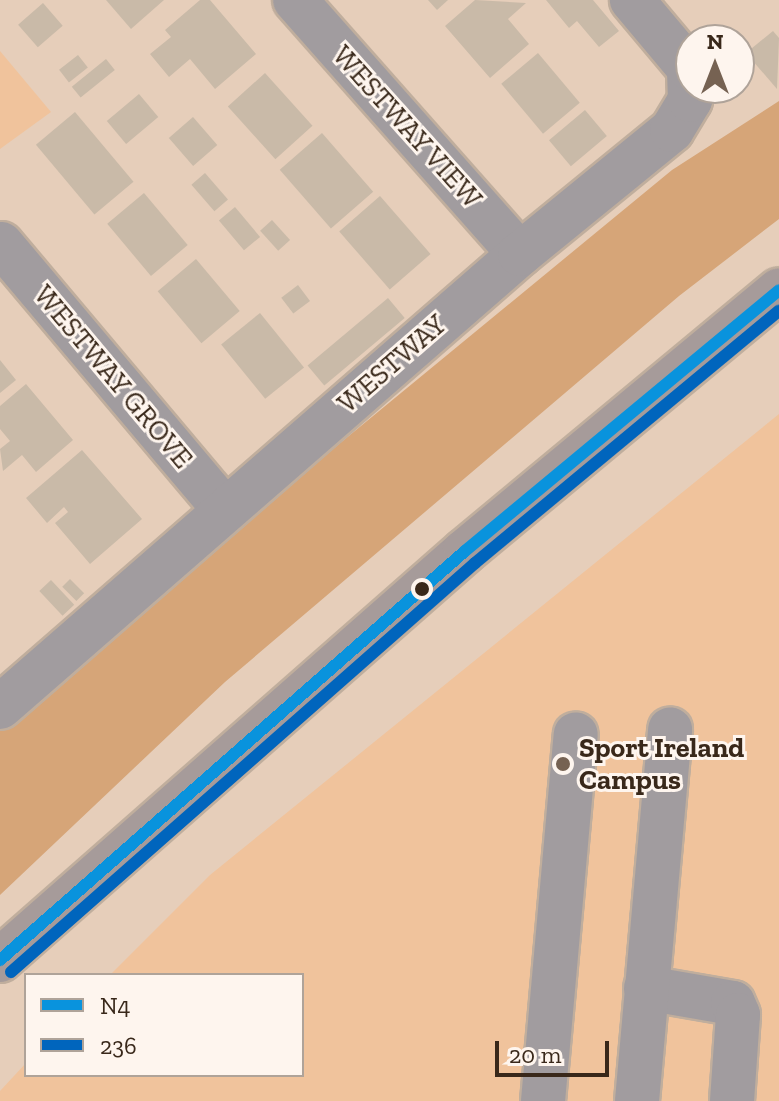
<!DOCTYPE html>
<style>
body{margin:0}
#map{position:relative;width:779px;height:1101px;overflow:hidden;background:#e6ceba;font-family:"Zilla Slab",serif}
div>[style]{position:absolute}
[style*='--x']{left:calc(var(--x)*1px);top:calc(var(--y)*1px);width:calc(var(--w)*1px);rotate:calc(var(--a)*1deg)}
.green>*{inset:0;background:#f0c39c}
.forest>*{inset:0;background:#d6a578}
.building>*{inset:0;background:#c9baa8;transform-origin:0 0}
.roads{filter:drop-shadow(2px 0 #c0ae9d) drop-shadow(-2px 0 #c0ae9d) drop-shadow(0 2px #c0ae9d) drop-shadow(0 -2px #c0ae9d)}
.minor>*{height:44px;margin:-22px;padding:0 22px;transform-origin:22px;border-radius:22px;background:#a19c9f}
.major>*{height:44px;margin:-22px;padding:0 22px;transform-origin:22px;border-radius:22px;background:#a69b9a}
.bus-1>*{height:12px;margin:-6px;padding:0 6px;transform-origin:6px;border-radius:6px;background:#0993dd}
.bus-2>*{height:12px;margin:-6px;padding:0 6px;transform-origin:6px;border-radius:6px;background:#0065bd}
.dots>*{width:22px;height:22px;translate:-50% -50%;box-sizing:border-box;border:4px solid #fef5ee;border-radius:50%}
span{translate:-50% -50%;white-space:nowrap;text-align:center;line-height:1.15;-webkit-text-stroke:6px #fef5ee;paint-order:stroke}
.street-label{font-size:28px;color:#39281a}
.poi-label{font-size:28px;color:#39281a;font-weight:700}
.left{translate:0 -50%;text-align:left}
.legend{position:absolute;left:24px;top:973px;width:280px;height:104px;box-sizing:border-box;background:#fef5ee;border:2px solid #afa399;margin:0;padding:10px 14px;list-style:none;font-size:24px;color:#39281a}
.legend li{display:flex;align-items:center;gap:16px;height:40px}
.legend b{width:40px;border:2px solid #afa399}
.north{position:absolute;left:675px;top:24px;width:80px;height:80px;box-sizing:border-box;background:#fef5ee;border:2px solid #afa399;border-radius:50%;rotate:0deg;font-size:22px;font-weight:700;line-height:32px;text-align:center;color:#39281a}
.north::after{content:'';display:block;margin:auto;width:28px;height:36px;background:#766252;clip-path:polygon(50% 0,100% 100%,50% 72%,0 100%)}
.scale{position:absolute;left:495px;top:1041px;width:114px;height:36px;box-sizing:border-box;border:4px solid #39281a;border-top:0;padding-left:10px;font-size:24px;line-height:28px;white-space:nowrap;color:#39281a;-webkit-text-stroke:6px #fef5ee;paint-order:stroke}
</style>
<div id="map">
<div class="green">
<i style="clip-path:polygon(0 51px,51px 112px,0 149px)"></i>
<i style="clip-path:polygon(779px 414px,779px 1101px,0 1101px,0 1091px,26px 1063px,26px 1075px,302px 1075px,302px 975px,110px 975px,210px 875px)"></i>
</div>
<div class="forest">
<i style="clip-path:polygon(779px 101px,779px 219px,679px 296px,225px 682px,0 895px,0 723px,672px 170px)"></i>
</div>
<div class="building">
<i style="clip-path:polygon(106px 0,164px 0,131px 29px)"></i>
<i style="clip-path:polygon(200px 0,210px 0,256px 54px,215px 89px,190px 59px,169px 77px,150px 54px,171px 37px,165px 30px)"></i>
<i style="clip-path:polygon(428px 0,448px 0,437px 10px)"></i>
<i style="clip-path:polygon(475px 0,526px 3px,508px 19px,529px 44px,490px 78px,445px 26px)"></i>
<i style="clip-path:polygon(546px 0,593px 0,619px 31px,599px 47px,577px 21px,569px 28px)"></i>
<i style="left:43px;top:3px;width:30px;height:33px;rotate:49deg"></i>
<i style="clip-path:polygon(773px 31px,779px 38px,777px 89px,746px 53px)"></i>
<i style="left:538px;top:53px;width:65px;height:48px;rotate:50deg"></i>
<i style="left:78px;top:55px;width:16px;height:24px;rotate:52deg"></i>
<i style="left:106px;top:59px;width:14px;height:44px;rotate:51deg"></i>
<i style="left:265px;top:73px;width:71px;height:50px;rotate:48deg"></i>
<i style="left:139px;top:94px;width:30px;height:42px;rotate:50deg"></i>
<i style="left:585px;top:110px;width:34px;height:47px;rotate:50deg"></i>
<i style="left:75px;top:112px;width:91px;height:51px;rotate:50deg"></i>
<i style="left:193px;top:117px;width:37px;height:32px;rotate:49deg"></i>
<i style="left:322px;top:133px;width:78px;height:56px;rotate:49deg"></i>
<i style="left:205px;top:173px;width:35px;height:18px;rotate:49deg"></i>
<i style="left:144px;top:193px;width:68px;height:48px;rotate:50deg"></i>
<i style="left:380px;top:196px;width:77px;height:54px;rotate:49deg"></i>
<i style="left:235px;top:207px;width:39px;height:21px;rotate:50deg"></i>
<i style="left:272px;top:220px;width:27px;height:16px;rotate:48deg"></i>
<i style="left:196px;top:259px;width:68px;height:50px;rotate:50deg"></i>
<i style="left:298px;top:285px;width:20px;height:21px;rotate:53deg"></i>
<i style="left:388px;top:298px;width:26px;height:105px;rotate:50deg"></i>
<i style="left:260px;top:313px;width:70px;height:50px;rotate:51deg"></i>
<i style="clip-path:polygon(0 360px,16px 380px,0 393px)"></i>
<i style="clip-path:polygon(26px 384px,73px 440px,36px 472px,22px 455px,3px 471px,0 449px,10px 441px,0 429px,0 406px)"></i>
<i style="clip-path:polygon(82px 450px,142px 519px,90px 564px,55px 523px,68px 512px,64px 507px,47px 523px,26px 498px)"></i>
<i style="left:70px;top:579px;width:20px;height:11px;rotate:45deg"></i>
<i style="left:51px;top:580px;width:34px;height:16px;rotate:47deg"></i>
</div>
<div class="roads">
<div class="minor">
<i style="--x:295;--y:0;--w:339;--a:48.5"></i>
<i style="--x:1;--y:244;--w:348;--a:49.9"></i>
<i style="--x:0;--y:707;--w:690;--a:-41.06"></i>
<i style="--x:520;--y:254;--w:196;--a:-39.2"></i>
<i style="--x:672;--y:130;--w:35;--a:-59"></i>
<i style="--x:690;--y:100;--w:32;--a:-92"></i>
<i style="--x:689;--y:68;--w:89;--a:-130"></i>
<i style="--x:646;--y:988;--w:88;--a:9.8"></i>
<i style="--x:733;--y:1003;--w:13;--a:67"></i>
<i style="--x:738;--y:1015;--w:86;--a:94"></i>
<i style="--x:543;--y:1101;--w:368;--a:-84.9"></i>
<i style="--x:637;--y:1101;--w:373;--a:-84.9"></i>
</div>
<div class="major">
<i style="--x:0;--y:960;--w:619;--a:-41.33"></i>
<i style="--x:465;--y:551;--w:408;--a:-39.7"></i>
</div>
</div>
<div class="bus-1">
<i style="--x:0;--y:960;--w:619;--a:-41.33"></i>
<i style="--x:465;--y:551;--w:408;--a:-39.7"></i>
</div>
<div class="bus-2">
<i style="--x:11;--y:972;--w:619;--a:-41.4"></i>
<i style="--x:475;--y:563;--w:395;--a:-39.7"></i>
</div>
<div class="dots">
<i style="left:422px;top:589px;background:#39281a"></i>
<i style="left:563px;top:764px;background:#766252"></i>
</div>
<div class="street-label">
<span style="left:407px;top:127px;rotate:48deg">WESTWAY VIEW</span>
<span style="left:392px;top:364px;rotate:-41deg">WESTWAY</span>
<span style="left:113px;top:377px;rotate:50deg">WESTWAY GROVE</span>
</div>
<div class="poi-label">
<span class="left" style="left:579px;top:764px">Sport Ireland<br>Campus</span>
</div>
<ul class="legend">
<li><b style="height:10px;background:#0993dd"></b>N4</li>
<li><b style="height:10px;background:#0065bd"></b>236</li>
</ul>
<div class="north">N</div>
<div class="scale">20 m</div>
</div>
